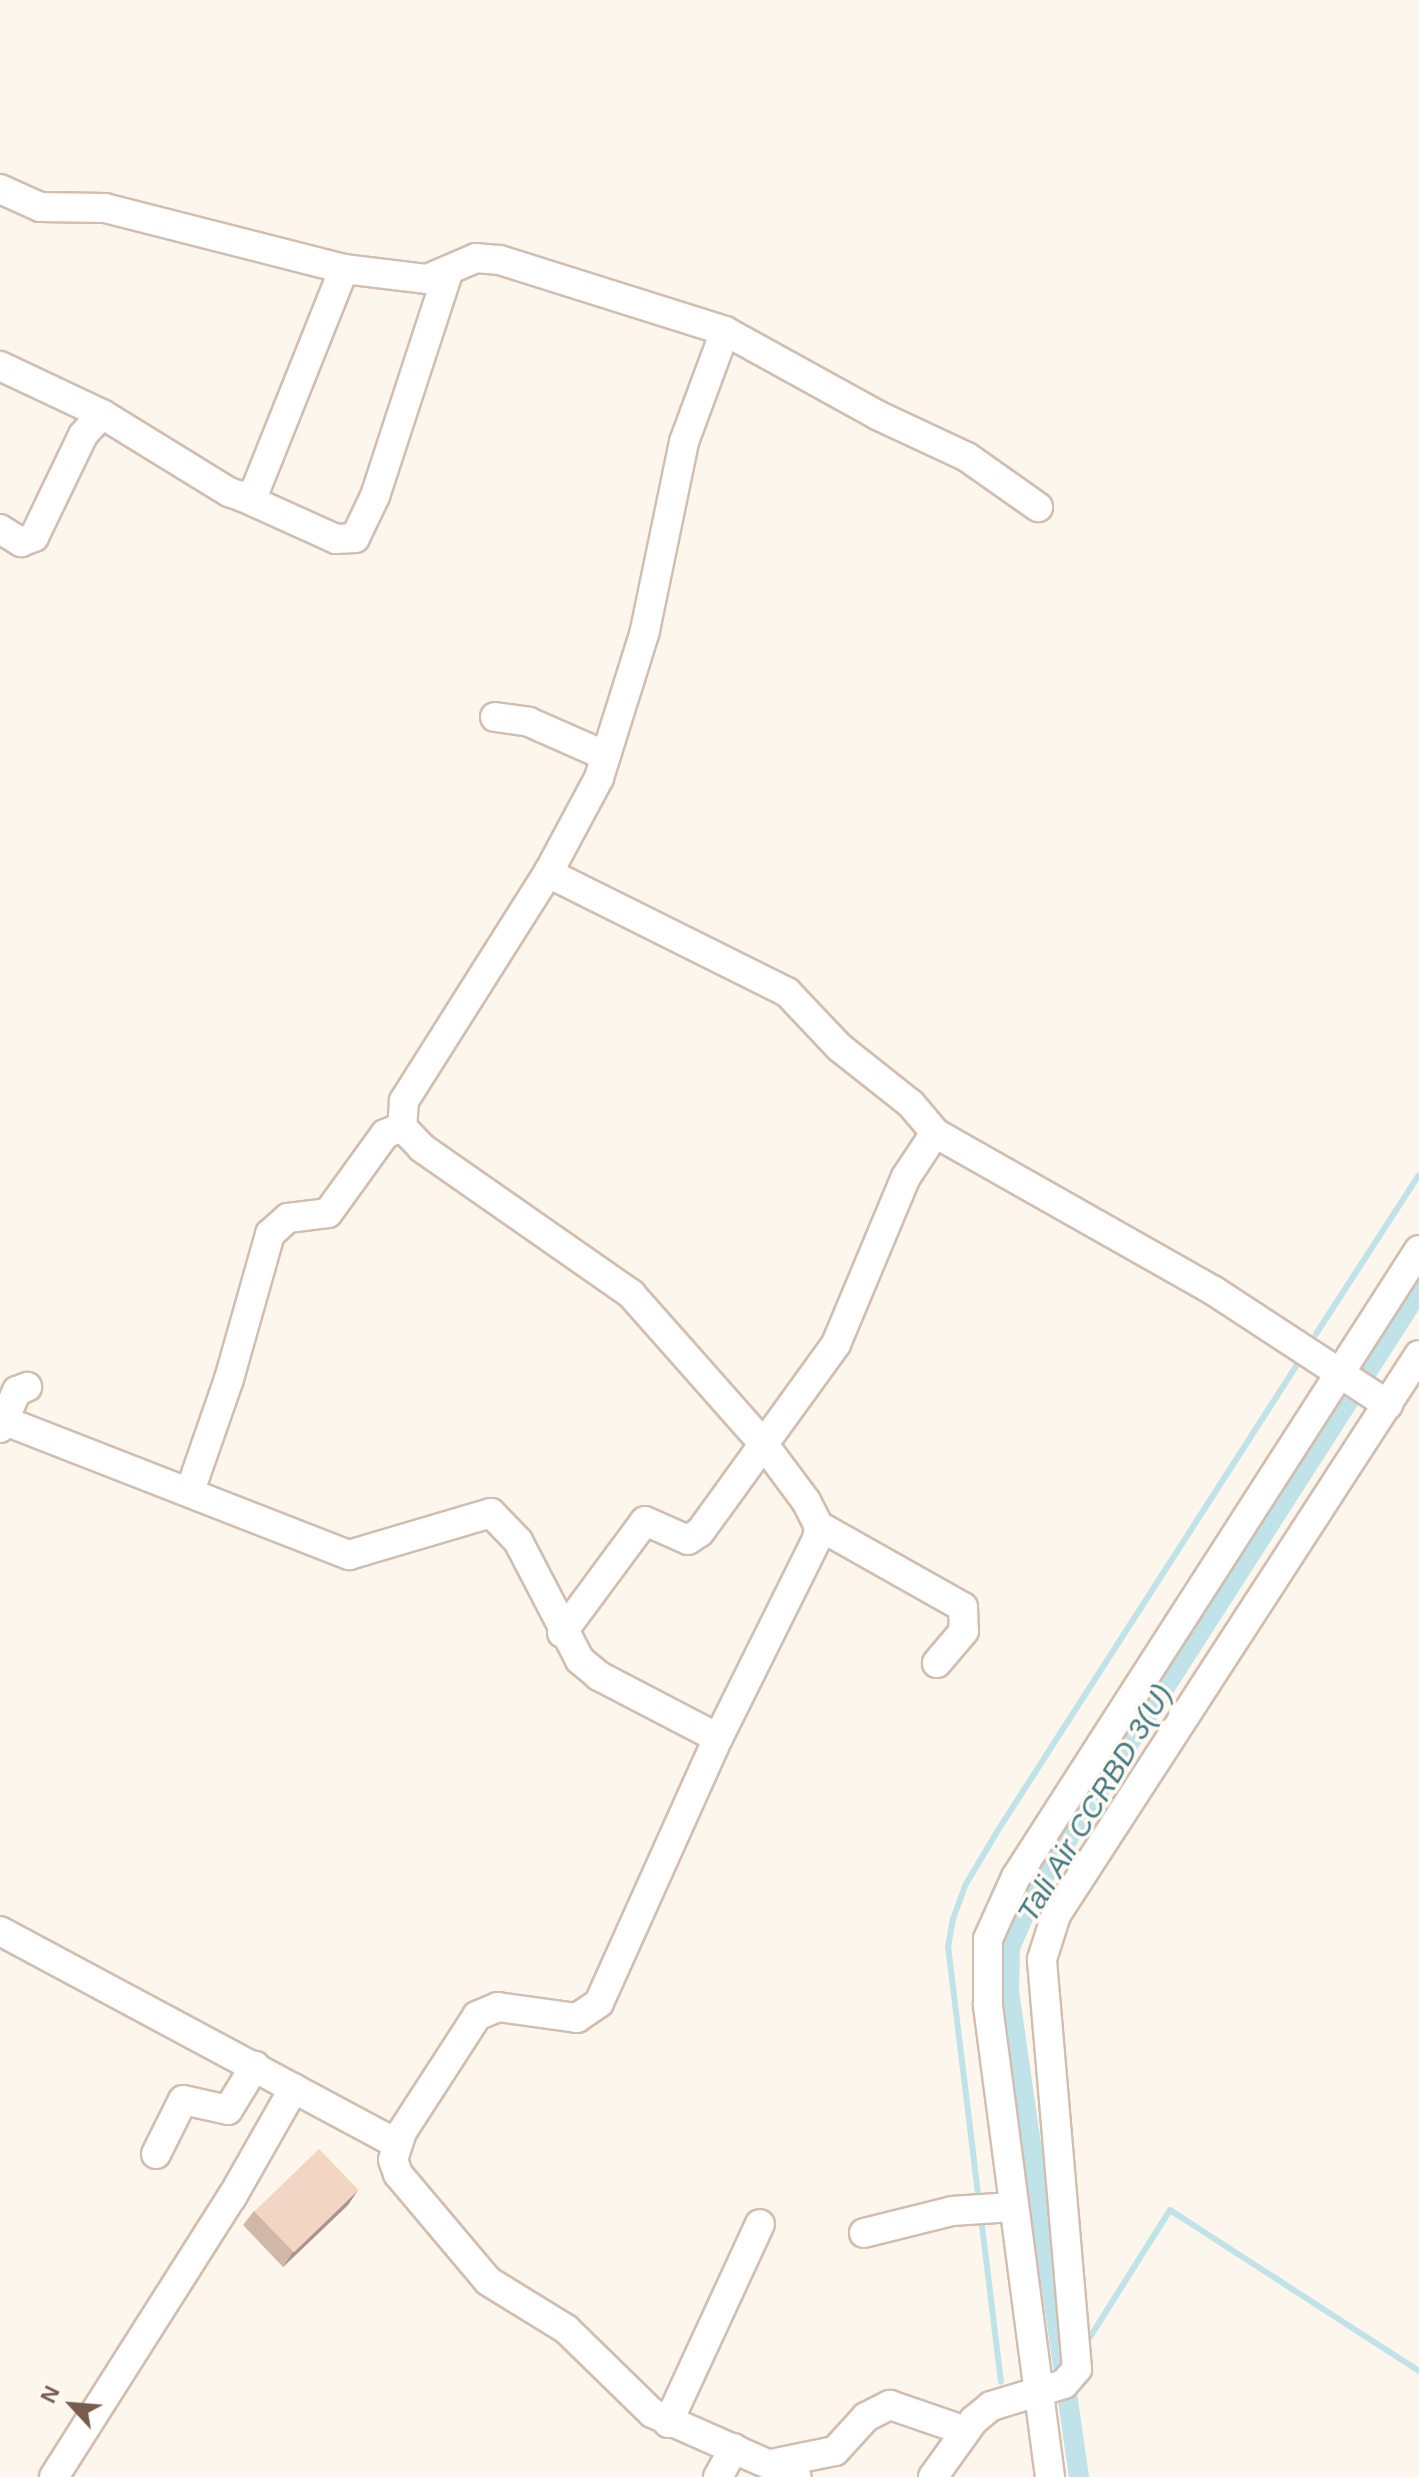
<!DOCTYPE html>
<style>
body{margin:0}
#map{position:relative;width:1419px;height:2477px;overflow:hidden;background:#fdf6ec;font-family:Helvetica,sans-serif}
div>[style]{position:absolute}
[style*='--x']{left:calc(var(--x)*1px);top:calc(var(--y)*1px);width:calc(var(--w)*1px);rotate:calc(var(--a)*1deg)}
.stream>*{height:6px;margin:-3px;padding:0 3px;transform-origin:3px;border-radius:3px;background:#bfe3e8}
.canal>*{height:20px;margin:-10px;padding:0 10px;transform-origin:10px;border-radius:10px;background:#bfe3e8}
.roads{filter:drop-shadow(2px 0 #d1beb0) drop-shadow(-2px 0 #d1beb0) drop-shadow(0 2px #d1beb0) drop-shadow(0 -2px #d1beb0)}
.minor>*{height:28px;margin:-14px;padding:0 14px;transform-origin:14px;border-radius:14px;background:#fff}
.wall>*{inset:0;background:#d1b7a8}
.shaded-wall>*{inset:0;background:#aa9588}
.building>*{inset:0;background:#f3d5c3;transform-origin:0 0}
span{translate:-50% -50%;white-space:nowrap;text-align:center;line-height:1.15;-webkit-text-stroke:7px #fffaf3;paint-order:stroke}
.water-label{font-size:30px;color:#437c86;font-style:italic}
.north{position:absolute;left:32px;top:2365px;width:80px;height:80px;-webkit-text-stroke:6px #fffaf3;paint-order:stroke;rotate:296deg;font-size:22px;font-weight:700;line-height:32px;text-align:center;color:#7a5c4d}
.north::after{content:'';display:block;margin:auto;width:28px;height:36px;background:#7a5c4d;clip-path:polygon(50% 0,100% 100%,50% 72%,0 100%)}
</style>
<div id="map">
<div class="stream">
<i style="--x:1316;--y:1334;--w:189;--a:-57.1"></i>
<i style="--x:979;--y:2202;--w:257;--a:-96.9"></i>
<i style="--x:948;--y:1947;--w:28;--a:-80"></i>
<i style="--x:953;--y:1919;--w:37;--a:-70"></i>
<i style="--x:966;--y:1884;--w:66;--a:-59.2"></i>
<i style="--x:1000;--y:1827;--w:555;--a:-57.28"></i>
<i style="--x:981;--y:2217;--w:166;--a:83.1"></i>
<i style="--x:1090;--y:2337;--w:150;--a:-57.8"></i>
<i style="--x:1170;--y:2210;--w:297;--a:32.9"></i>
</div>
<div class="canal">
<i style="--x:1079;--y:2477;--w:489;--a:-98.2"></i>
<i style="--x:1009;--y:1993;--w:45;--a:-88.7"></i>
<i style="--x:1010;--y:1948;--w:61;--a:-66.8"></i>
<i style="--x:1034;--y:1892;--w:714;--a:-57.36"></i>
</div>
<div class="roads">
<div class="minor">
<i style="--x:0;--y:189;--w:44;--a:24.2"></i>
<i style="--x:40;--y:207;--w:65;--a:0.9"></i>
<i style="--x:105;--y:208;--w:247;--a:14.3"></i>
<i style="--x:344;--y:269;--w:84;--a:6.9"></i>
<i style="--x:427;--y:279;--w:53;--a:-23.2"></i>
<i style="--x:476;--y:258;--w:24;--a:5"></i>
<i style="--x:500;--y:260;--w:236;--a:17.5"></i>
<i style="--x:725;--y:331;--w:174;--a:28.9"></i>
<i style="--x:877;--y:415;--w:99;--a:25"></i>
<i style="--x:967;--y:457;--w:87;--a:35.2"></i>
<i style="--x:725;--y:331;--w:118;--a:110.3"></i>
<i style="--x:684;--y:442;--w:193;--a:101.7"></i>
<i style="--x:645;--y:631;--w:154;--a:107.4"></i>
<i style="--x:599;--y:778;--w:108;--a:118.2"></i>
<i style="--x:548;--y:873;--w:270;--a:122.3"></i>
<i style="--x:404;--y:1101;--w:26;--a:94"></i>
<i style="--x:402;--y:1127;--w:29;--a:46"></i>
<i style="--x:422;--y:1148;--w:255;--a:34.9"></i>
<i style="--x:631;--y:1294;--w:198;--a:48.5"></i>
<i style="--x:762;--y:1442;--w:74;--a:53.3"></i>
<i style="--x:806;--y:1501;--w:28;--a:63"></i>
<i style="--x:819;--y:1526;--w:13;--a:99"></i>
<i style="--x:817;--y:1539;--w:222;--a:116.4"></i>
<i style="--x:718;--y:1738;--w:290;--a:114.2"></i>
<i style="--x:599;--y:2003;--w:27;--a:146"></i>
<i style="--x:577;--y:2018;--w:80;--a:-172.1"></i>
<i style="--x:498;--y:2007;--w:23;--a:157"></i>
<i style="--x:477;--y:2016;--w:138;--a:122.9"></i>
<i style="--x:402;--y:2132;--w:29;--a:108"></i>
<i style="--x:393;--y:2160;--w:15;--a:70"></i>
<i style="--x:398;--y:2174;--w:140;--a:49.9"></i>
<i style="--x:488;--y:2281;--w:92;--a:31.6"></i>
<i style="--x:566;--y:2329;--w:120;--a:44.3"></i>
<i style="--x:652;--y:2413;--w:158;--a:23.8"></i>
<i style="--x:0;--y:366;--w:113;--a:25.2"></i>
<i style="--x:243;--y:497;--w:102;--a:24.3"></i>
<i style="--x:336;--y:539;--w:19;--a:-3"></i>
<i style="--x:355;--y:538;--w:47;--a:-64.5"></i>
<i style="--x:375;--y:496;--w:236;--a:-71.9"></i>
<i style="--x:0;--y:529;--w:25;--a:32"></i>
<i style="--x:21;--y:542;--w:14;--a:-21"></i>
<i style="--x:34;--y:537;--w:113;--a:-64.3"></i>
<i style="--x:83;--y:435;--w:28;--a:-48"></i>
<i style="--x:102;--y:414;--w:149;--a:31.6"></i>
<i style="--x:229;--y:492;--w:15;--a:20"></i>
<i style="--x:243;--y:497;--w:13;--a:-27"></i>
<i style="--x:255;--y:491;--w:239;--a:-68.2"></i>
<i style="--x:495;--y:717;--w:34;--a:8"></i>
<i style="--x:529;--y:722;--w:84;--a:23.8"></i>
<i style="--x:548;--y:873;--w:267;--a:26.5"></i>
<i style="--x:787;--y:992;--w:76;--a:46.6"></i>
<i style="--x:839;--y:1047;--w:92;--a:38.4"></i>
<i style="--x:911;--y:1104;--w:38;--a:50"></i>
<i style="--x:0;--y:1419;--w:375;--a:21.3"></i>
<i style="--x:349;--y:1555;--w:148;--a:-16.5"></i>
<i style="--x:491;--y:1513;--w:39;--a:46"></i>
<i style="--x:518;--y:1541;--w:134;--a:62.5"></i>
<i style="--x:580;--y:1660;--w:25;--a:40"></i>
<i style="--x:599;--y:1676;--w:134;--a:27.5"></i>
<i style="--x:0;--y:1428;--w:41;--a:-65.3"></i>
<i style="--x:17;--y:1391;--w:11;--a:-22"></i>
<i style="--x:190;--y:1491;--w:119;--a:-70.8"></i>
<i style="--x:229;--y:1379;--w:151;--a:-74.2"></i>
<i style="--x:270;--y:1234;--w:24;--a:-42"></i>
<i style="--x:288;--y:1218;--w:40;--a:-7.1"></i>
<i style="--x:328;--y:1213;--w:97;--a:-54.2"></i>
<i style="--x:385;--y:1134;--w:18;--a:-22"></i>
<i style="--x:819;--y:1526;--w:165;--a:29.4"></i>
<i style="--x:963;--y:1607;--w:24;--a:88"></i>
<i style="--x:964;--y:1631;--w:42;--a:130.2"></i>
<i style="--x:562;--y:1633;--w:139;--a:-53.5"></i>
<i style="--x:645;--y:1521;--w:47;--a:23.8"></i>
<i style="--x:688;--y:1540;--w:14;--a:-34"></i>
<i style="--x:700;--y:1532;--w:232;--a:-54.1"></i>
<i style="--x:836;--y:1344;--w:181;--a:-67.3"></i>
<i style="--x:906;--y:1177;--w:53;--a:-56.6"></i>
<i style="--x:935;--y:1133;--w:321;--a:29.5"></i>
<i style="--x:1214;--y:1291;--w:208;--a:33.2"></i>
<i style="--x:0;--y:1931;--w:449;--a:28.2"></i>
<i style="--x:156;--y:2154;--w:60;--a:-63.4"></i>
<i style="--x:183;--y:2100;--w:46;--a:12.5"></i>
<i style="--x:228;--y:2110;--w:52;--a:-58.5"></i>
<i style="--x:864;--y:2233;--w:91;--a:-14"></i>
<i style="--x:952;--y:2211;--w:61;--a:-3.8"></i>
<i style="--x:668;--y:2423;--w:219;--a:-65.2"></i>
<i style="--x:771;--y:2464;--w:65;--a:-11.5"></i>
<i style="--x:835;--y:2451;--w:46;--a:-47.6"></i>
<i style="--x:866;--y:2417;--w:27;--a:-27"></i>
<i style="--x:890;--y:2405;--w:80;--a:18.9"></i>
<i style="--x:54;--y:2477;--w:332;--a:-57.6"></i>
<i style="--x:232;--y:2197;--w:125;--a:-60.4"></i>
<i style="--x:718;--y:2477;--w:33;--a:-61"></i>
<i style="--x:933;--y:2477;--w:70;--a:-54.3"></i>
<i style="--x:974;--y:2420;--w:22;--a:-39"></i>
<i style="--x:991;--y:2406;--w:76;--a:-16.8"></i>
<i style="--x:1064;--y:2384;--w:20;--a:-49"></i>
<i style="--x:1077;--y:2369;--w:411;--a:-94.9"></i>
<i style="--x:1042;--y:1959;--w:46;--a:-72.3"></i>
<i style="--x:1056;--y:1915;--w:667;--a:-57.05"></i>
<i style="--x:1050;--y:2477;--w:477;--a:-97.5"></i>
<i style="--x:988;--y:2004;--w:65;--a:-90"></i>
<i style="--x:988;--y:1939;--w:68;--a:-65.7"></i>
<i style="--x:1016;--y:1877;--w:745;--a:-57.27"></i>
</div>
</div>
<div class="wall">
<i style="clip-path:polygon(358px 2190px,348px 2205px,283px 2267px,243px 2225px,254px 2211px)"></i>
</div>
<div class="shaded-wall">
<i style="clip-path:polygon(358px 2190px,348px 2205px,283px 2267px,293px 2252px)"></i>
</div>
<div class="building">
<i style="left:319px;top:2149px;width:57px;height:90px;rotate:46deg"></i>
</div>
<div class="water-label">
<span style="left:1095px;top:1803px;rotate:-59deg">Tali Air CCRBD 3(U)</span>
</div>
<div class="north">N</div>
</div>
